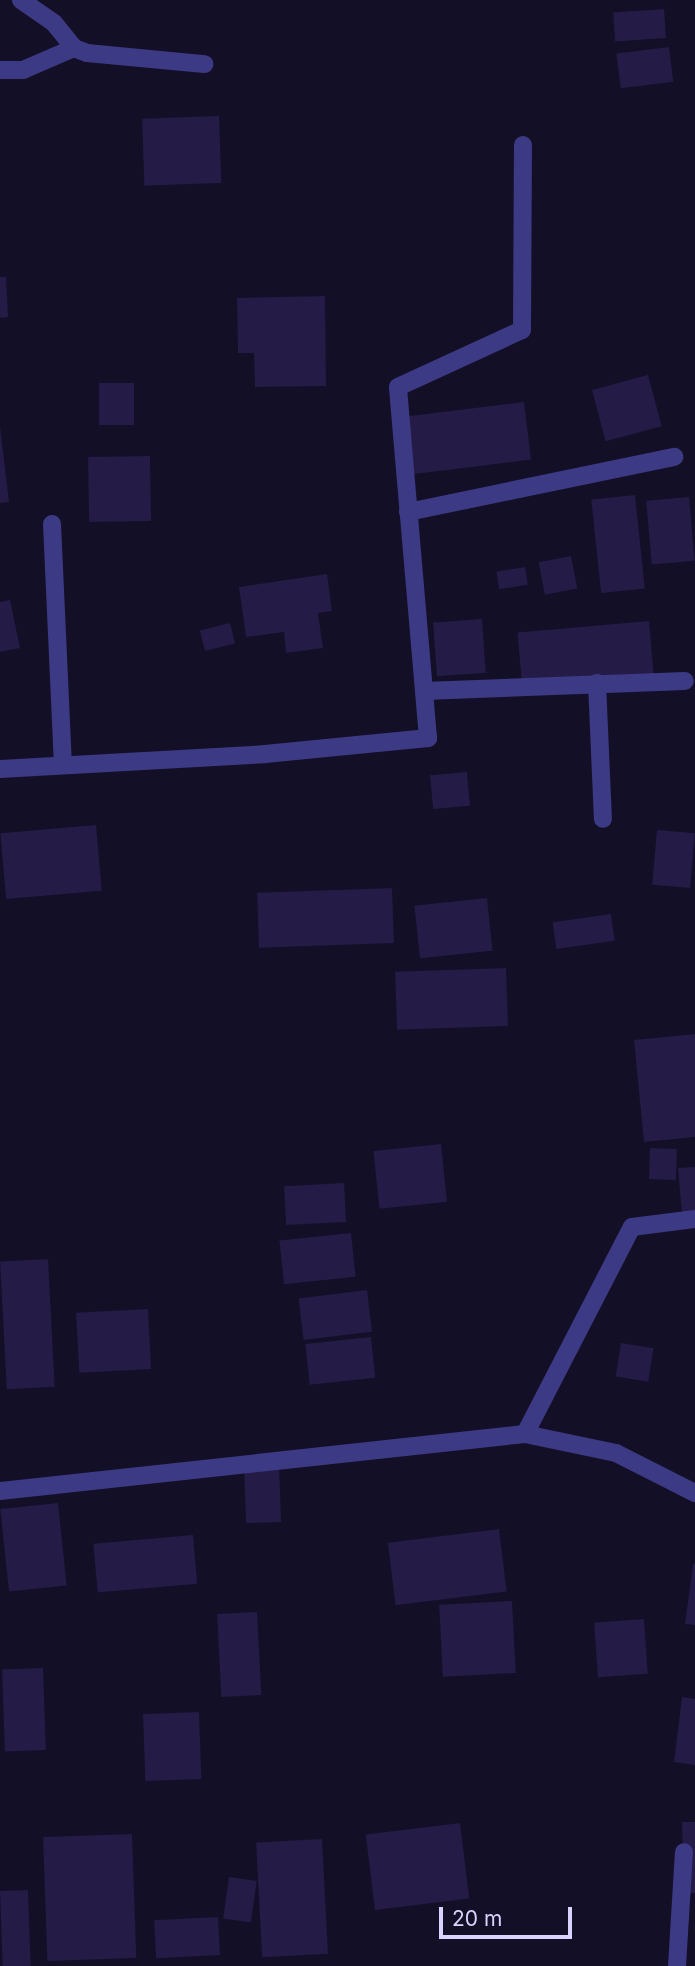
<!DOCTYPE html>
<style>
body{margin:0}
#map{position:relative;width:695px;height:1966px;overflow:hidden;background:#130f26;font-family:Inter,sans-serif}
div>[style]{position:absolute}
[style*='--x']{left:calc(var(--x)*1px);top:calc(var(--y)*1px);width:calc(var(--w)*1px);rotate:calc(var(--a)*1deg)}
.building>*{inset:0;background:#241b47;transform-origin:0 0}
.minor>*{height:18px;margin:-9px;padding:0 9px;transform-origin:9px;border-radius:9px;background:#3d3a85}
span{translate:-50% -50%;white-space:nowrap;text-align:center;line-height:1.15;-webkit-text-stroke:6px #130f26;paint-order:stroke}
.scale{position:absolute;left:439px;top:1907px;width:133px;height:32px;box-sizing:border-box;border:4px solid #d9d4ff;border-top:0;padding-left:9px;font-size:21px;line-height:24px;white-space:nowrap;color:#d9d4ff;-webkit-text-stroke:5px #130f26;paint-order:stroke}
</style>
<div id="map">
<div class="building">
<i style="left:664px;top:9px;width:29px;height:51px;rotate:86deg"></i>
<i style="left:669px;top:47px;width:35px;height:53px;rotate:83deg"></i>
<i style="left:219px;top:116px;width:67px;height:77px;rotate:88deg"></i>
<i style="clip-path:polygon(0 277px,6px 277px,8px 317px,0 318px)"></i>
<i style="clip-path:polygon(325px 296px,326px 386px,255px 387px,254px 353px,238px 353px,237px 298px)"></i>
<i style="left:648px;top:375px;width:53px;height:58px;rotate:75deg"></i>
<i style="left:99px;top:383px;width:35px;height:42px"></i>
<i style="left:524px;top:402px;width:58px;height:128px;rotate:83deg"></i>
<i style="clip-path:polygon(0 426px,9px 502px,0 503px)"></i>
<i style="left:150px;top:456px;width:65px;height:62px;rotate:89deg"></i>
<i style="left:635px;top:495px;width:94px;height:44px;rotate:84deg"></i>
<i style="left:689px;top:497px;width:64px;height:43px;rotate:85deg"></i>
<i style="left:571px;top:556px;width:33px;height:33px;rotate:79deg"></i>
<i style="left:525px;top:567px;width:18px;height:29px;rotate:81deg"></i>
<i style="clip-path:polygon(327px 574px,332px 611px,318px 613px,323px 648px,286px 653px,284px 632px,246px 637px,239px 587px)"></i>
<i style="clip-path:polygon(10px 600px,20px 648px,0 652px,0 602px)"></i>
<i style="left:482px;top:619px;width:54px;height:49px;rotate:86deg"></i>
<i style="left:649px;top:621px;width:61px;height:132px;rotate:85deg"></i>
<i style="left:230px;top:623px;width:21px;height:31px;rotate:76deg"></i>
<i style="left:467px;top:772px;width:34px;height:37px;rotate:85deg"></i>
<i style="left:96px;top:825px;width:66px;height:96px;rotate:85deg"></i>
<i style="left:657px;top:830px;width:38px;height:55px;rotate:5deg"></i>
<i style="left:392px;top:888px;width:55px;height:135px;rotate:88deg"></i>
<i style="left:487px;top:898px;width:53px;height:73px;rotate:84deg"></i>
<i style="left:611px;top:914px;width:27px;height:59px;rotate:82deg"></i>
<i style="left:506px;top:968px;width:58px;height:111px;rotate:88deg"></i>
<i style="clip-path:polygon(695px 1034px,695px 1137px,644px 1142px,634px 1040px)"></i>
<i style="left:441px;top:1144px;width:58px;height:68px;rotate:84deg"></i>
<i style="left:650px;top:1148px;width:27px;height:31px;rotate:2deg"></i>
<i style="clip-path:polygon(695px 1167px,695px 1224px,683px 1226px,678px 1168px)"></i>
<i style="left:344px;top:1183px;width:39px;height:60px;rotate:87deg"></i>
<i style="left:351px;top:1233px;width:44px;height:72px;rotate:84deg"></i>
<i style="left:48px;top:1259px;width:128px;height:48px;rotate:87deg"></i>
<i style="left:367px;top:1290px;width:42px;height:69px;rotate:83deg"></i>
<i style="left:148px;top:1309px;width:60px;height:72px;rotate:87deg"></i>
<i style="left:371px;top:1337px;width:41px;height:66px;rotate:84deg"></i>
<i style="left:621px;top:1343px;width:33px;height:34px;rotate:9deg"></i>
<i style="left:279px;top:1463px;width:59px;height:35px;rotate:88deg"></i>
<i style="left:58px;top:1503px;width:83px;height:58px;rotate:84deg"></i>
<i style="left:499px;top:1529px;width:63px;height:112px;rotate:83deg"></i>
<i style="left:193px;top:1535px;width:49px;height:100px;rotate:85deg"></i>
<i style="clip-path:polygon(693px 1564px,695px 1564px,695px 1625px,685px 1624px)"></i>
<i style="left:512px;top:1601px;width:72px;height:73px;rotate:87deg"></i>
<i style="left:257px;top:1612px;width:83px;height:40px;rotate:87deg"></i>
<i style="left:644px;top:1619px;width:55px;height:50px;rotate:86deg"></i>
<i style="left:43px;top:1668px;width:82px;height:41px;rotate:88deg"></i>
<i style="clip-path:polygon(682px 1697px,695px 1699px,695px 1765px,674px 1762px)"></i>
<i style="left:199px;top:1712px;width:67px;height:56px;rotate:88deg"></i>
<i style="clip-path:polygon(682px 1822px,695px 1822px,695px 1893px,684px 1894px)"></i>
<i style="left:460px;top:1823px;width:76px;height:95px;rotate:83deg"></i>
<i style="left:132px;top:1834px;width:124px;height:89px;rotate:88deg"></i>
<i style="left:322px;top:1839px;width:115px;height:66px;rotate:87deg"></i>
<i style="left:229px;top:1877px;width:28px;height:42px;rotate:8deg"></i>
<i style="left:28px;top:1890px;width:76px;height:28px;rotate:88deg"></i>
<i style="left:218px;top:1917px;width:38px;height:64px;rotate:87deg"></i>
</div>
<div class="minor">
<i style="--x:21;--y:0;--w:40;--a:34.9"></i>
<i style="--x:54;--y:23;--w:32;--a:51"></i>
<i style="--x:74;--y:48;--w:14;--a:21"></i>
<i style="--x:87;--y:53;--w:118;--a:5.4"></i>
<i style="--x:0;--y:70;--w:23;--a:0"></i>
<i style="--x:23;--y:70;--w:56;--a:-23.3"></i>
<i style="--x:408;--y:512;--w:272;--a:-11.7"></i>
<i style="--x:52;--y:524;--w:241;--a:87.4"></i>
<i style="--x:597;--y:683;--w:136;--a:87.5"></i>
<i style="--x:424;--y:691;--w:261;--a:-2.2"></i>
<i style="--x:0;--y:769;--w:265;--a:-3.2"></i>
<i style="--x:265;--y:754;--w:164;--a:-5.6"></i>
<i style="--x:428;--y:738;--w:352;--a:-94.9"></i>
<i style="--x:398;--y:387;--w:136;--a:-24.7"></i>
<i style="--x:522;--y:330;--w:185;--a:-89.7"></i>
<i style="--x:525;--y:1434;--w:233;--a:-62.7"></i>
<i style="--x:632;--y:1227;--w:64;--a:-7.2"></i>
<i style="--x:0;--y:1491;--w:528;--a:-6.2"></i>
<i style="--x:525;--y:1434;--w:93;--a:11.8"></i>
<i style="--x:616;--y:1453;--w:89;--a:26.9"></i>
<i style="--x:677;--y:1966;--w:114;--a:-86.5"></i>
</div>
<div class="scale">20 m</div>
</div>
